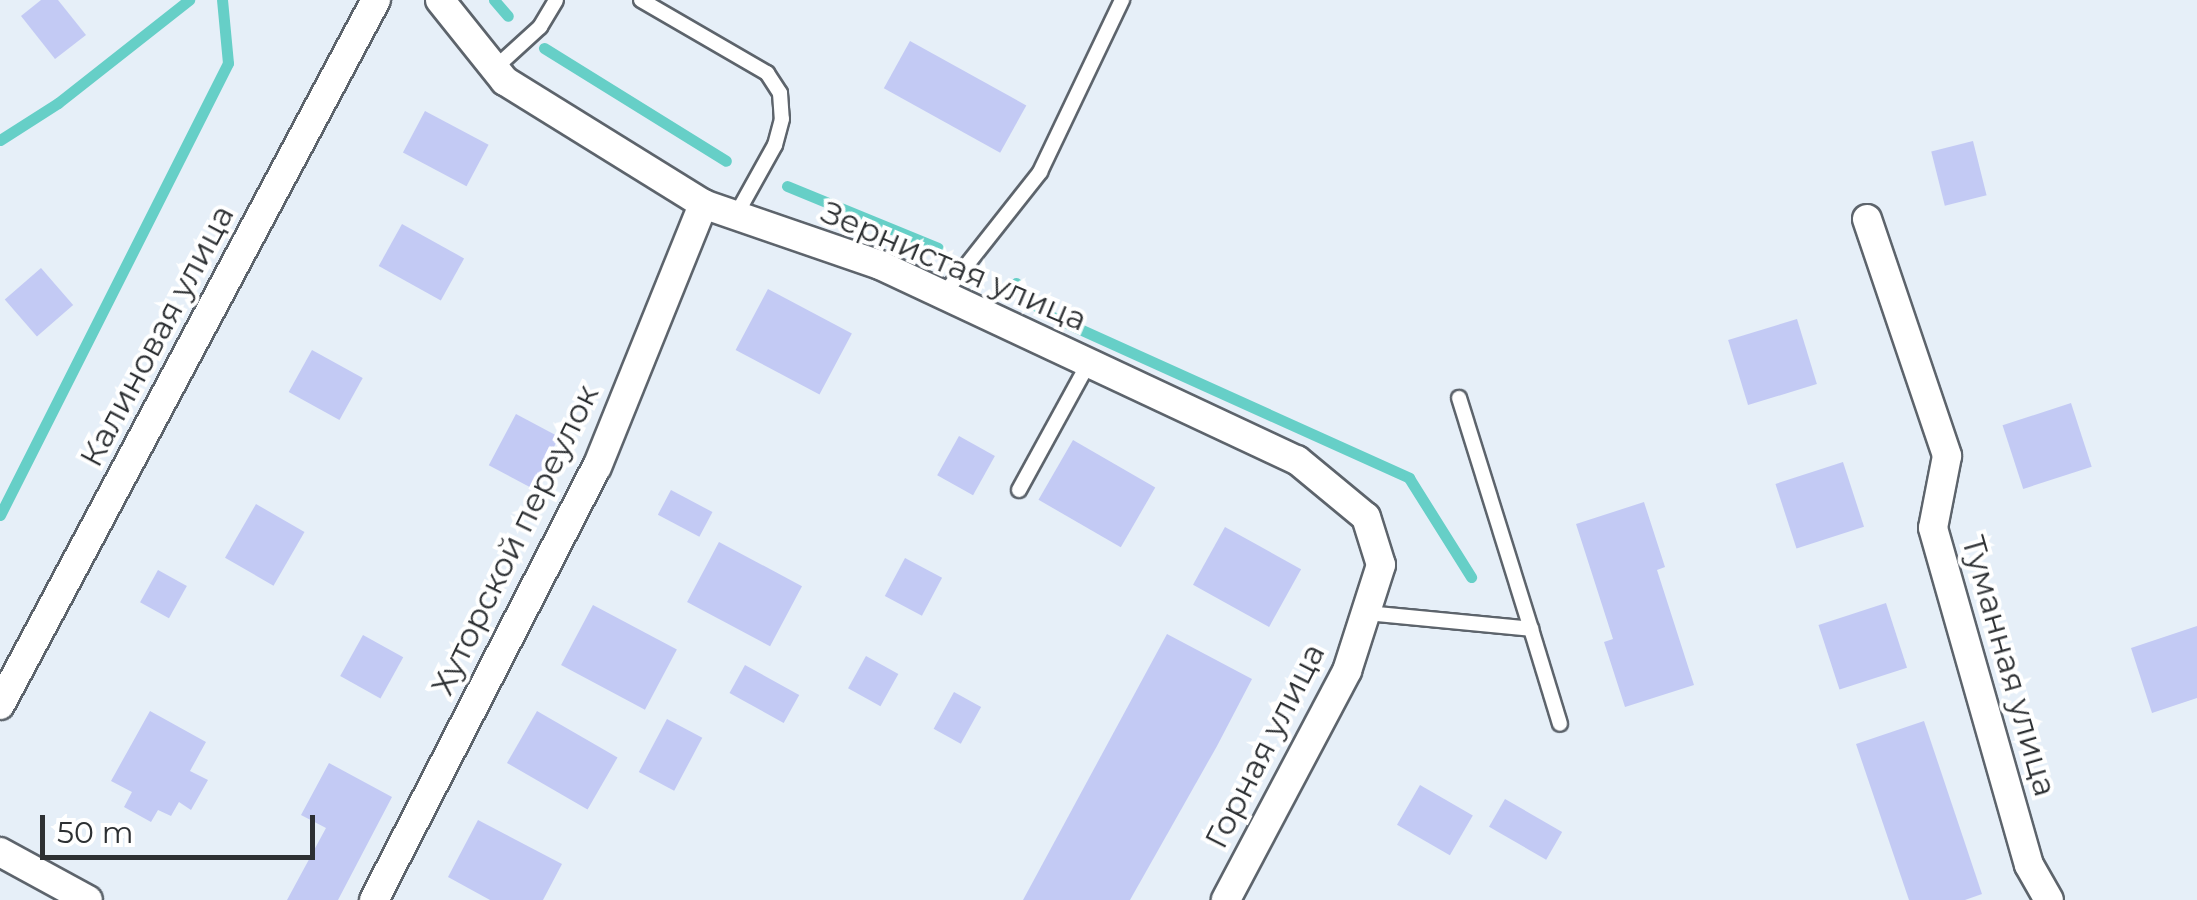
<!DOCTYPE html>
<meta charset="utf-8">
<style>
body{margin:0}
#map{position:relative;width:2197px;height:900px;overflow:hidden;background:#e6eff8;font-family:Montserrat,sans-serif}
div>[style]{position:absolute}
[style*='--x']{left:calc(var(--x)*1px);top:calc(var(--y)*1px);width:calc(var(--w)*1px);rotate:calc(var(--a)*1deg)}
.stream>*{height:11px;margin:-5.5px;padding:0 5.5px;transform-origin:5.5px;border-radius:5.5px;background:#66cfc7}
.building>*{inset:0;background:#c3caf4;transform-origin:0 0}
.roads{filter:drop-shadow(2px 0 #5d646c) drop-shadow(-2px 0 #5d646c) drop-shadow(0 2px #5d646c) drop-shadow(0 -2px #5d646c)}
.lane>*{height:14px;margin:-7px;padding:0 7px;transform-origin:7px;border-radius:7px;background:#fff}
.street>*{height:28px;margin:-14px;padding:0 14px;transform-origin:14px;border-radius:14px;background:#fff}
span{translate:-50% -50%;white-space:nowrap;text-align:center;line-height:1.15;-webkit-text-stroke:8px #fff;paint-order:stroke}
.street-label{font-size:32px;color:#2d3033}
.scale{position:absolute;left:40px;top:815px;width:275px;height:45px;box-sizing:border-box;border:5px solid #2d3033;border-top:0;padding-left:12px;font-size:30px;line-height:35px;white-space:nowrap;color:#2d3033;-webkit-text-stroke:8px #fff;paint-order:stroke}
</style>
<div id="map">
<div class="stream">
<i style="--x:494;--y:0;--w:21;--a:49"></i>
<i style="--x:544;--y:48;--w:214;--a:31.8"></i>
<i style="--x:0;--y:140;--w:69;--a:-32.5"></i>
<i style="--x:58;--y:103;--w:167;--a:-38.2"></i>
<i style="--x:787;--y:186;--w:163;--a:22.3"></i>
<i style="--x:1016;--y:283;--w:39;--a:48"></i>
<i style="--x:1042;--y:312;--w:403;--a:24.3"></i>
<i style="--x:1409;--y:478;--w:117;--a:57.9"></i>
<i style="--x:0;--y:515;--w:506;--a:-63.23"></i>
<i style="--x:228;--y:63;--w:63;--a:-95.4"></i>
</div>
<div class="building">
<i style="clip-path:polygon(41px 0,58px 0,86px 35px,55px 59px,21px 16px)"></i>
<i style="left:910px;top:41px;width:133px;height:54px;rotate:29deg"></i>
<i style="left:425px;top:111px;width:72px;height:47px;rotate:28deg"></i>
<i style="left:1973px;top:141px;width:56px;height:43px;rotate:76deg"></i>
<i style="left:402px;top:224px;width:71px;height:48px;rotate:29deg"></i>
<i style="left:41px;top:268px;width:49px;height:48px;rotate:49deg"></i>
<i style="left:768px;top:289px;width:95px;height:69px;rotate:28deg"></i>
<i style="left:1797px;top:319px;width:68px;height:72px;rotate:73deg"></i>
<i style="left:312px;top:350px;width:58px;height:48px;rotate:29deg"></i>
<i style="left:2071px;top:403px;width:67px;height:72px;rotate:72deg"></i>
<i style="left:516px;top:414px;width:49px;height:58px;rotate:28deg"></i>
<i style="left:959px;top:436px;width:41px;height:45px;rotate:29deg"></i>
<i style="left:1073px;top:440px;width:95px;height:69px;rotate:30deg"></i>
<i style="left:1843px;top:462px;width:68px;height:71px;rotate:72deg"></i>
<i style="left:671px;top:490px;width:47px;height:28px;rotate:28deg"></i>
<i style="clip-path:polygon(1644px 502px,1665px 567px,1657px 570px,1694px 685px,1625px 707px,1604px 642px,1613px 639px,1576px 524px)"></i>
<i style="left:256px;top:504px;width:56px;height:62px;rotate:30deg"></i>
<i style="left:1225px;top:527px;width:87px;height:66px;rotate:29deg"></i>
<i style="left:719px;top:542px;width:94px;height:68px;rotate:28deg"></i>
<i style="left:905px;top:558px;width:42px;height:43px;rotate:28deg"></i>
<i style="left:158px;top:570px;width:33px;height:37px;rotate:29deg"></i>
<i style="left:1886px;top:603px;width:68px;height:71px;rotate:72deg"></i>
<i style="left:593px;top:605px;width:95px;height:68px;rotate:28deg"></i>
<i style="clip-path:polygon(2197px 626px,2197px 698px,2152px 713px,2131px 648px)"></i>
<i style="clip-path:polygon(1167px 634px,1252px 679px,1217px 746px,1130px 900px,1023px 900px)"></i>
<i style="left:363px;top:635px;width:46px;height:47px;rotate:29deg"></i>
<i style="left:866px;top:656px;width:37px;height:37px;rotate:29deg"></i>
<i style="left:745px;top:665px;width:62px;height:32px;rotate:29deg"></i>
<i style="left:954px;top:692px;width:31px;height:42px;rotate:29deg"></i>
<i style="clip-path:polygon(150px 711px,206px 742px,190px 771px,208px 780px,191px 810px,179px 802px,171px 816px,158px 810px,151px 822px,124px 807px,132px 792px,111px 781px)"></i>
<i style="left:537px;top:711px;width:93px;height:60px;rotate:30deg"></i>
<i style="left:667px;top:719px;width:40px;height:60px;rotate:28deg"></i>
<i style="clip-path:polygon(1924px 721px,1982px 894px,1965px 900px,1909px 900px,1856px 744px)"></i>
<i style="clip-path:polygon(329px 763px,392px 797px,338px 900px,287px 900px,326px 828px,301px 815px)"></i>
<i style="left:1420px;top:785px;width:61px;height:46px;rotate:30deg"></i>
<i style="left:1505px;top:799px;width:66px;height:32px;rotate:30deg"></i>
<i style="clip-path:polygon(478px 820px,562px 864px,543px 900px,490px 900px,448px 877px)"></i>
</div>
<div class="roads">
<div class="lane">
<i style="--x:641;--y:0;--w:146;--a:30.1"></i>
<i style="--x:767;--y:73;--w:24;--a:57"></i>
<i style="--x:780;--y:93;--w:26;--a:86"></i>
<i style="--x:782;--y:119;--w:27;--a:105"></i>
<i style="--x:775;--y:145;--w:80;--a:119.1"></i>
<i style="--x:495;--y:68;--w:61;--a:-42.3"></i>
<i style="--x:540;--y:27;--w:31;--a:-59"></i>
<i style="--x:943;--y:295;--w:157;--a:-51.7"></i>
<i style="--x:1040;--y:172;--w:191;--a:-64.5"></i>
<i style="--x:1019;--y:490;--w:146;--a:-61.3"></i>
<i style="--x:1366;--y:613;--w:166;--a:5.5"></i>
<i style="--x:1531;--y:629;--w:242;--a:-107.3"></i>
<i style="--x:1531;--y:629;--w:99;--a:73"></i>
</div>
<div class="street">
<i style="--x:440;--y:0;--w:104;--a:51.3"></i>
<i style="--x:505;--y:81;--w:233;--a:31.8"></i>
<i style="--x:703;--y:204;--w:187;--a:19"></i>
<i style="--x:880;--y:265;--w:460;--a:25.1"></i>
<i style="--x:1297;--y:460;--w:89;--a:39.6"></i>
<i style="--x:1366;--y:517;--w:50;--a:72.6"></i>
<i style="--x:1381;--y:565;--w:111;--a:107.8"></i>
<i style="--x:1347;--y:671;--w:259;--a:117.9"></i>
<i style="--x:1867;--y:219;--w:250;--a:71.3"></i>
<i style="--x:1947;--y:456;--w:73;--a:101"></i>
<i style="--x:1933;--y:528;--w:350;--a:74.1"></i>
<i style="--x:2029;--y:865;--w:40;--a:60.3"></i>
<i style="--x:0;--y:705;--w:799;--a:-61.93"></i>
<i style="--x:0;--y:852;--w:100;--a:28.6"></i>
<i style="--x:374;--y:900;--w:487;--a:-62.8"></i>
<i style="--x:597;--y:467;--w:284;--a:-68"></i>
</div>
</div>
<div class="street-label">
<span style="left:954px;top:266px;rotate:23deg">Зернистая улица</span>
<span style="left:157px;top:336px;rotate:-62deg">Калиновая улица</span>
<span style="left:515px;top:540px;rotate:-64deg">Хуторской переулок</span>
<span style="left:2009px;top:666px;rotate:74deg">Туманная улица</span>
<span style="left:1265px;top:746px;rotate:-63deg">Горная улица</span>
</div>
<div class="scale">50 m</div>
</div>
